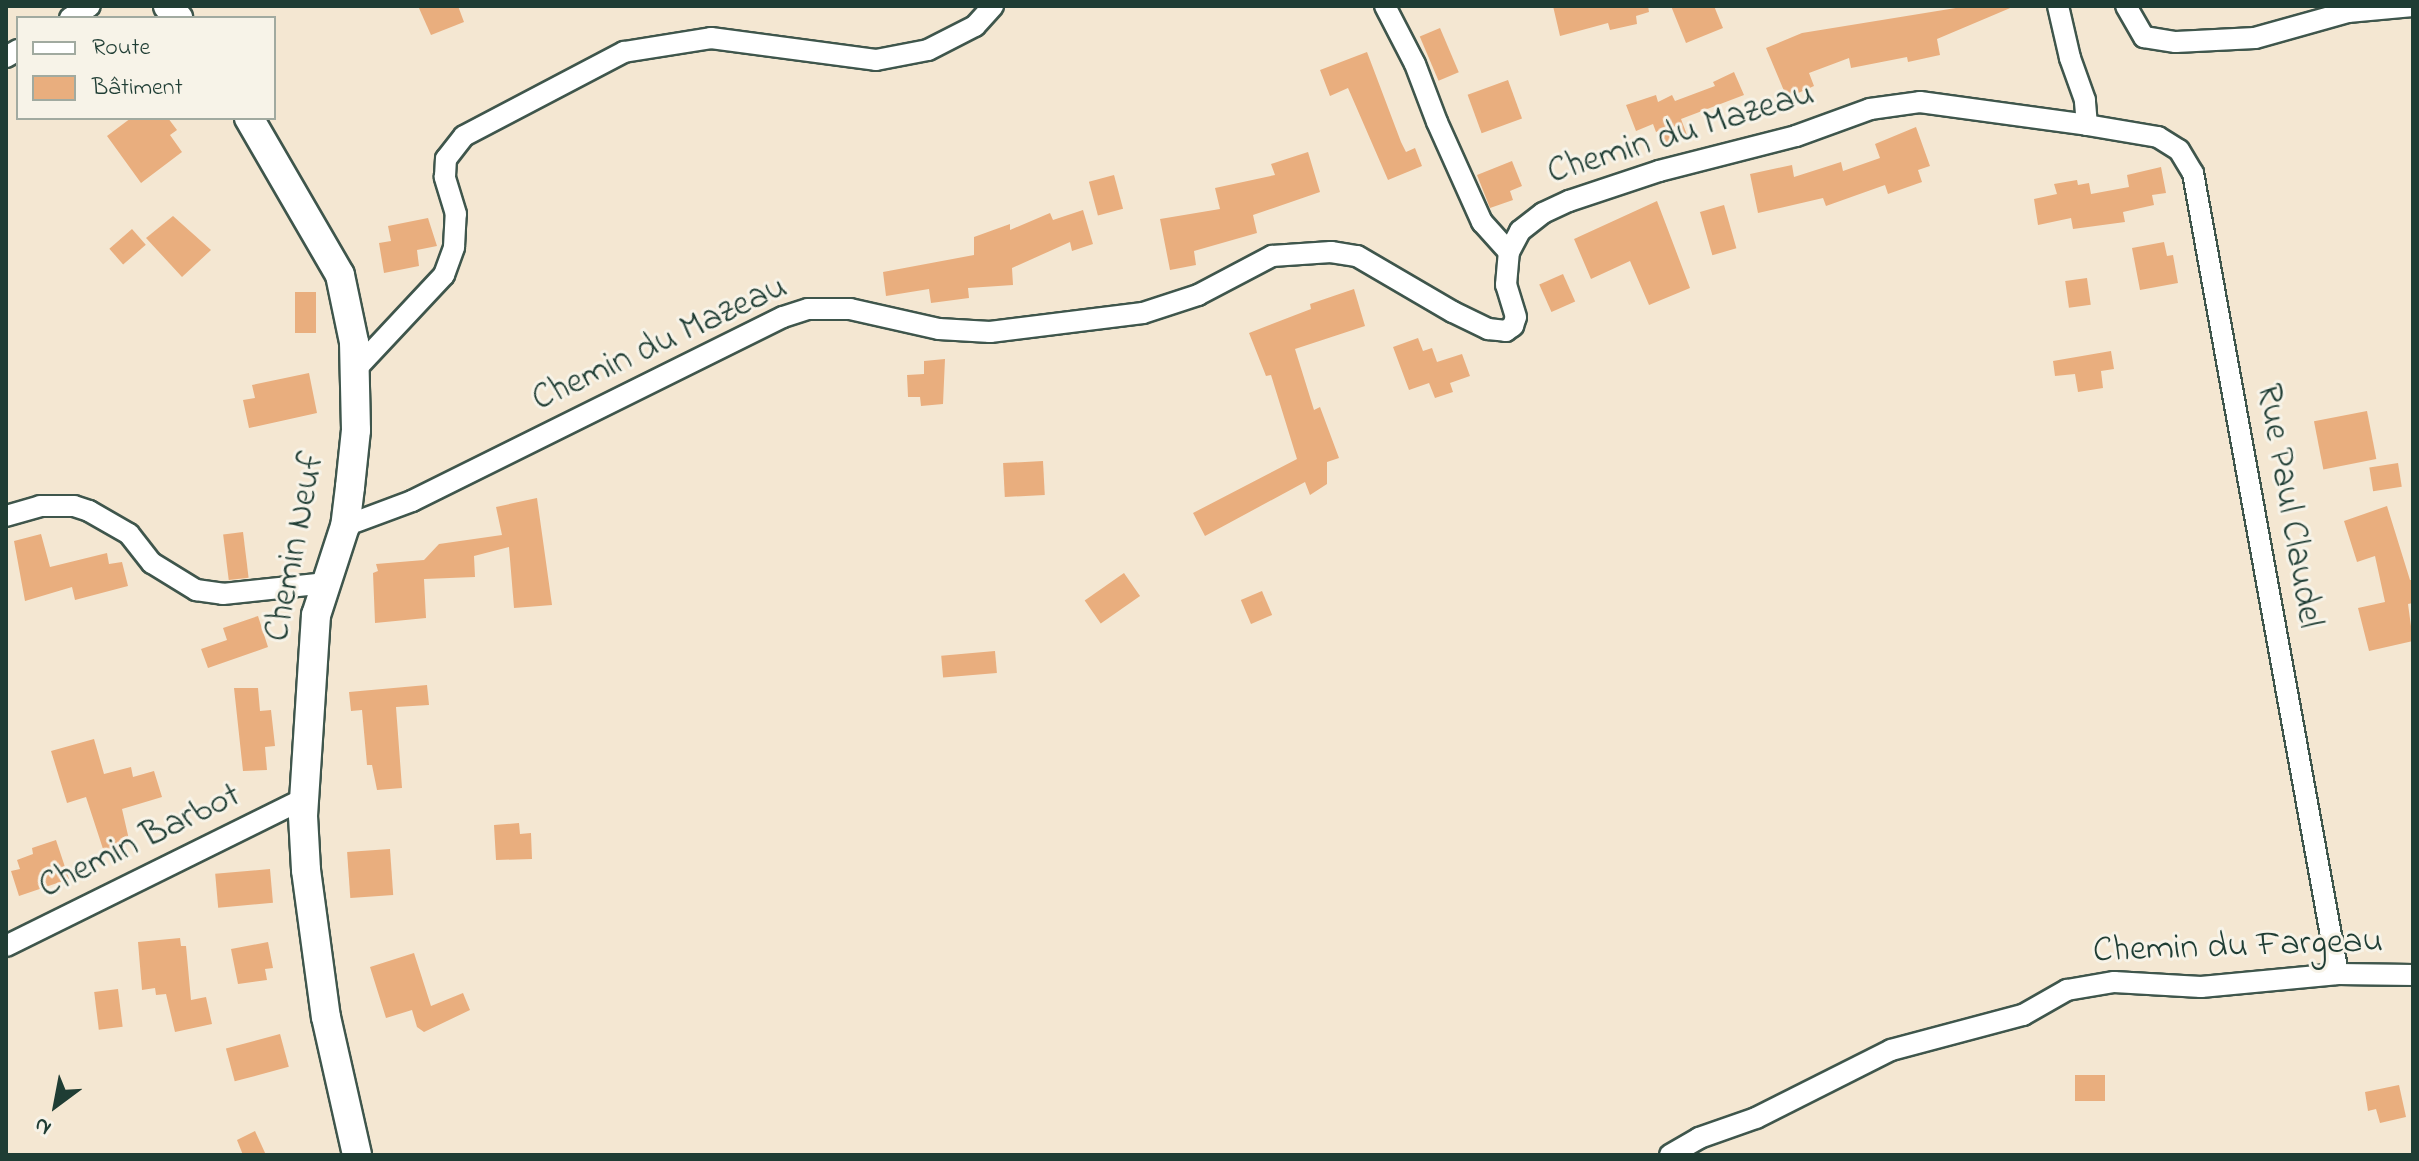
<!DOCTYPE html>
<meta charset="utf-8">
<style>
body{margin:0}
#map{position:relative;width:2419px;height:1161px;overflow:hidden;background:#f4e7d2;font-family:"Indie Flower",sans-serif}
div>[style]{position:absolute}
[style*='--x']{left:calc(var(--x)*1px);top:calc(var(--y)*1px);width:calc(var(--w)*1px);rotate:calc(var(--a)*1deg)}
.building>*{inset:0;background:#e9ae7e;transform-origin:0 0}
.roads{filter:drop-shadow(2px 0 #3f564c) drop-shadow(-2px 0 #3f564c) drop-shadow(0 2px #3f564c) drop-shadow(0 -2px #3f564c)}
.street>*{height:20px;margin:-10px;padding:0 10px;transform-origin:10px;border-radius:10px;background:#fff}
.secondary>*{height:28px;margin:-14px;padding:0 14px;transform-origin:14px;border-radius:14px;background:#fff}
span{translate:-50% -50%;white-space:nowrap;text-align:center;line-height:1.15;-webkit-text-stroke:6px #f7f3e8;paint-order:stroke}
.street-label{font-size:36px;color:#1f3d34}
.frame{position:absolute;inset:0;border:8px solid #1f3d34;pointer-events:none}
.legend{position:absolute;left:16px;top:16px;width:260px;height:104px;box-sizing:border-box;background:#f7f3e8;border:2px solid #a1aaa0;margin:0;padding:10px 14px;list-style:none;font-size:24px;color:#1f3d34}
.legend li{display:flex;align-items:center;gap:16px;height:40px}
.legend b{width:40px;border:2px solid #a1aaa0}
.north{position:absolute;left:16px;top:1065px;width:80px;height:80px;-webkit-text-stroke:6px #f7f3e8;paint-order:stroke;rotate:212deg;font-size:22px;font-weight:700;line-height:32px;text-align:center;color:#1f3d34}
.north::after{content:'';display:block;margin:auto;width:28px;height:36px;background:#1f3d34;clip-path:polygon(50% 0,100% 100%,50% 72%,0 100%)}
</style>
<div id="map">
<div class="building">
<i style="clip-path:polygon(418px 6px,458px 6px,464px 22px,431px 35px)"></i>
<i style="clip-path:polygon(1553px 6px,1648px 6px,1649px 12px,1636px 16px,1637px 24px,1610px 30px,1608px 23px,1560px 36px)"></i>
<i style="clip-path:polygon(1671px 6px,1714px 6px,1723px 28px,1686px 43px)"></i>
<i style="clip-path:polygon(1968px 6px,2015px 6px,1937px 39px,1940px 55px,1908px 62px,1907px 57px,1851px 68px,1849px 58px,1809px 73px,1814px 86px,1787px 98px,1766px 48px,1802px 33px)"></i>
<i style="left:1440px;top:28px;width:48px;height:22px;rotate:67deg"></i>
<i style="clip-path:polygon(1367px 52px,1401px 142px,1406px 152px,1415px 148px,1422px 166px,1388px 180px,1348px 88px,1330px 96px,1320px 70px)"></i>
<i style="clip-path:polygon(1734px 72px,1744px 95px,1681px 119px,1687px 135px,1666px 144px,1661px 130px,1656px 132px,1653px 124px,1636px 131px,1626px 105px,1656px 95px,1658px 102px,1672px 95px,1675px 101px,1715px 86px,1713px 82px)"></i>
<i style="left:1508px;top:80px;width:41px;height:43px;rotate:70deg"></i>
<i style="clip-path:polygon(131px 118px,168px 118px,177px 130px,170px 135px,182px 152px,141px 183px,107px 136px)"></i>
<i style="clip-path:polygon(1916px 127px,1930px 166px,1918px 170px,1922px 182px,1888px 194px,1885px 185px,1826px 206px,1823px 198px,1758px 213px,1750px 174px,1792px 165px,1794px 177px,1841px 162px,1843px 171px,1880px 158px,1875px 144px)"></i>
<i style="clip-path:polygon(1308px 152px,1320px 192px,1253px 215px,1257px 233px,1194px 251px,1196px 265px,1170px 270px,1160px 219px,1220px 209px,1215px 188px,1275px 175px,1271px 164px)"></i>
<i style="clip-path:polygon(1512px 161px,1522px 186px,1510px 191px,1513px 200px,1490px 208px,1477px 175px)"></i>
<i style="clip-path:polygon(2161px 167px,2166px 193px,2152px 195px,2154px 205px,2123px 212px,2125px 222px,2073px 229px,2071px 218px,2038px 225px,2034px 199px,2057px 194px,2054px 184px,2077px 180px,2078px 185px,2089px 183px,2091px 194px,2129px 187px,2127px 175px)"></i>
<i style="left:1114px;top:175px;width:35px;height:26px;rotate:75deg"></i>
<i style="clip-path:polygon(1657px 201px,1690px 288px,1649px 305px,1630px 261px,1591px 279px,1574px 239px)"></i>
<i style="left:1724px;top:205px;width:45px;height:25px;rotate:74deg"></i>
<i style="clip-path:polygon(1083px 210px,1093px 244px,1072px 251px,1070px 242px,1012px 268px,1013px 285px,968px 288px,969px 298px,931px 303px,929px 289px,886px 296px,883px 272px,974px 255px,974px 237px,1010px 224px,1010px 230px,1050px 213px,1053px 220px)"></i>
<i style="clip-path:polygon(173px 216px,211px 250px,182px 277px,146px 238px)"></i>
<i style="clip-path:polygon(428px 218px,437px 246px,417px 250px,419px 266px,384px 273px,379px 243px,391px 241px,388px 226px)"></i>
<i style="left:132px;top:229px;width:21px;height:30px;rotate:49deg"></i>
<i style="clip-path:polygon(2164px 242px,2167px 256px,2173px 255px,2178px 283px,2140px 290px,2132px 248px)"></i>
<i style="left:1563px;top:274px;width:30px;height:26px;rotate:66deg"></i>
<i style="left:2087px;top:278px;width:27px;height:22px;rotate:82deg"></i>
<i style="clip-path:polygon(1354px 289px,1365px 326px,1295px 349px,1314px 410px,1320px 407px,1339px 458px,1327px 462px,1327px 484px,1310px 495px,1305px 482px,1205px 536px,1193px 513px,1297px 459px,1271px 375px,1266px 376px,1249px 333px,1311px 309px,1310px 304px)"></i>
<i style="left:295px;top:292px;width:21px;height:41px"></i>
<i style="clip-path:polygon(1418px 338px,1423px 351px,1432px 348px,1437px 362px,1462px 354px,1470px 376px,1450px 383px,1453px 392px,1435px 398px,1429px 383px,1409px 390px,1393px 347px)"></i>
<i style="clip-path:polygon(2111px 351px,2114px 369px,2101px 371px,2103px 388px,2078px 392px,2075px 374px,2055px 376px,2053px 361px)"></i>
<i style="clip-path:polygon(945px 359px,943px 404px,921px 406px,920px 397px,908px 397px,907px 375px,924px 374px,924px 361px)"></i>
<i style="clip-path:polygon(309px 373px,317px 413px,249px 428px,243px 400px,255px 398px,252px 385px)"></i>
<i style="left:2367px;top:411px;width:49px;height:54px;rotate:79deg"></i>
<i style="left:1043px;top:461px;width:34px;height:40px;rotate:87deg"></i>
<i style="left:2398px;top:463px;width:24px;height:29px;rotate:81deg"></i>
<i style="clip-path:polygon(537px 498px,552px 605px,514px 608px,509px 547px,474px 556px,475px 577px,424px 579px,426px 618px,375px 623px,373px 573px,378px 571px,376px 564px,424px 560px,439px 544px,502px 535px,496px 507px)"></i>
<i style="clip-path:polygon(2387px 506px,2410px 580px,2413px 580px,2413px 603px,2408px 604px,2413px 641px,2369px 651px,2358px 608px,2385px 602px,2375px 556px,2357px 562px,2344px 521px)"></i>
<i style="left:243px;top:532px;width:46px;height:20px;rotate:83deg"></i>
<i style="clip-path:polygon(41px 534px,50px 567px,107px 553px,109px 564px,122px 562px,128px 586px,75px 600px,72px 587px,25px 601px,14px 541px)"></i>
<i style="left:1124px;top:573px;width:28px;height:48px;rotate:55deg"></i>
<i style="left:1262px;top:591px;width:26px;height:23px;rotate:67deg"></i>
<i style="clip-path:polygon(258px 616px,268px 647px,208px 668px,201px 649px,227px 640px,223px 628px)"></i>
<i style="left:995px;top:651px;width:22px;height:54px;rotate:85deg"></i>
<i style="clip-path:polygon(427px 685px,429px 705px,396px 707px,402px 788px,377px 790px,372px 765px,367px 765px,362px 710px,351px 711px,349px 692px)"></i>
<i style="clip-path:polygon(234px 688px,258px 688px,260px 711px,271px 710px,275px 746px,265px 747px,267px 770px,243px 771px)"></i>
<i style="clip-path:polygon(94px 739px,104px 774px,131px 767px,133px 777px,154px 771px,162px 797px,122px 809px,130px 844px,104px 852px,86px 797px,67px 803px,51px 751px)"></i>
<i style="clip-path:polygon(519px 823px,520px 834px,531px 833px,532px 859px,496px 860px,494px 825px)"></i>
<i style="clip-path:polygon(56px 840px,69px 879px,19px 896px,11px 871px,20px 869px,17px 860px,33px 854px,32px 848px)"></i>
<i style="left:390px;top:849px;width:46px;height:43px;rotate:86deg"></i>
<i style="left:270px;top:869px;width:34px;height:55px;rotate:85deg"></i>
<i style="clip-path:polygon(180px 938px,181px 946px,186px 946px,191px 1000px,206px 997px,212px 1024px,175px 1032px,166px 994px,156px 995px,155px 988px,142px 990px,138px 942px)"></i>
<i style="clip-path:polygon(268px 942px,273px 968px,265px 969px,267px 980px,238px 984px,231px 949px)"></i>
<i style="clip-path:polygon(414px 953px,431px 1006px,463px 993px,470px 1010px,424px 1032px,417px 1027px,412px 1010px,386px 1018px,370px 967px)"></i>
<i style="left:118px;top:989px;width:38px;height:24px;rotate:83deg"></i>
<i style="left:280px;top:1034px;width:34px;height:56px;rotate:75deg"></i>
<i style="left:2075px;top:1075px;width:30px;height:26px"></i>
<i style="clip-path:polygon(2399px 1085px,2406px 1117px,2380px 1123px,2376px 1109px,2368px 1111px,2365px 1092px)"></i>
<i style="clip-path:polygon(255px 1131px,266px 1155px,243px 1155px,237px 1140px)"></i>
</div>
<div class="roads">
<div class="street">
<i style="--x:1385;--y:6;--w:65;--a:62.7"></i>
<i style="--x:1415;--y:64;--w:62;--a:69.2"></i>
<i style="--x:1437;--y:122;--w:110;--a:65.8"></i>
<i style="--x:1482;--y:222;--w:40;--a:48"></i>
<i style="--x:2126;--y:6;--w:36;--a:60"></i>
<i style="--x:2144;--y:37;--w:32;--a:9"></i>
<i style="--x:2176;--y:42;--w:79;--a:-2.9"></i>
<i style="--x:2255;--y:38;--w:97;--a:-15.6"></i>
<i style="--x:2348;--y:12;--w:65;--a:-5.3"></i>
<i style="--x:70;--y:18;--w:23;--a:-31"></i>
<i style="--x:6;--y:57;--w:14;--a:-30"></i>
<i style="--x:2087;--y:125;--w:72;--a:9.6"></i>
<i style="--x:2158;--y:137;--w:25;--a:32"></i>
<i style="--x:2179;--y:150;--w:27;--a:59"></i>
<i style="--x:2193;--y:173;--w:814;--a:79.74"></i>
<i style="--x:356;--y:369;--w:129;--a:-46.9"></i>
<i style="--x:444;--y:275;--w:30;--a:-70"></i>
<i style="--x:454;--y:247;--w:33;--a:-87"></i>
<i style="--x:456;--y:214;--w:39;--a:-107"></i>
<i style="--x:445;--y:177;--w:18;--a:-87"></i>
<i style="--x:446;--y:159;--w:29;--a:-52"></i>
<i style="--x:464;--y:136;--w:181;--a:-27.7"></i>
<i style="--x:624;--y:52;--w:88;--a:-9.1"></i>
<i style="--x:711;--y:38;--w:166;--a:7.6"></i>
<i style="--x:876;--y:60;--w:53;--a:-10.9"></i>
<i style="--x:928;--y:50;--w:53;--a:-27.1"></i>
<i style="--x:975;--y:26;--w:27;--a:-48"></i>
<i style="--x:6;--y:516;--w:35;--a:-16"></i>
<i style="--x:40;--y:506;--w:34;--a:0"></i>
<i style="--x:74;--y:506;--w:16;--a:18"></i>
<i style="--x:89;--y:511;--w:46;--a:29.9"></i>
<i style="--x:129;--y:534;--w:37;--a:52"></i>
<i style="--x:152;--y:563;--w:52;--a:31.5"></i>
<i style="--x:196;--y:590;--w:27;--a:8"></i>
<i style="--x:223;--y:594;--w:104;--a:-6.1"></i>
<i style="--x:345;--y:526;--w:72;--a:-20.5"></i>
<i style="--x:412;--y:501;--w:414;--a:-26.4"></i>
<i style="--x:783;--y:317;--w:26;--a:-18"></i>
<i style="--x:808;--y:309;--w:42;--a:0"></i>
<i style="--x:850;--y:309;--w:91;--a:12.7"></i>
<i style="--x:939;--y:329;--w:51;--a:3.4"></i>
<i style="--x:990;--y:332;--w:154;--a:-7.1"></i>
<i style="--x:1143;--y:313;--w:58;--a:-18.1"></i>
<i style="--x:1198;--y:295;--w:84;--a:-27.8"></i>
<i style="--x:1272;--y:256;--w:59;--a:-3.9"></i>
<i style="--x:1331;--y:252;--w:26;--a:9"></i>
<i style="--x:1357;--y:256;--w:111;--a:30.3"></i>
<i style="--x:1453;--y:312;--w:39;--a:26"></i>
<i style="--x:1488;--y:329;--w:18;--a:6"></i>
<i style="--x:1506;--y:331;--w:9;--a:-36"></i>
<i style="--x:1513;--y:326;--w:9;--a:-72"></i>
<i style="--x:1516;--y:317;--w:34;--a:-107"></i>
<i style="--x:1506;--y:285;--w:33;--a:-85"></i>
<i style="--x:1509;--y:252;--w:24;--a:-62"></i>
<i style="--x:1520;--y:231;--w:29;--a:-38"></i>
<i style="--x:1543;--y:213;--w:29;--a:-25"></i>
<i style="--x:1569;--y:201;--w:95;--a:-18.4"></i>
<i style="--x:1659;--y:171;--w:141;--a:-14.3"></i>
<i style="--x:1796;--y:136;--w:79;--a:-20"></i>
<i style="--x:1870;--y:109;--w:50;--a:-8"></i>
<i style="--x:1920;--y:102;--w:169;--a:7.8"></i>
<i style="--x:2087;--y:125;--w:25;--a:-95"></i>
<i style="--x:2085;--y:100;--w:45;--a:-109.7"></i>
<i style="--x:2070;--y:58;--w:53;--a:-103"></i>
<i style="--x:6;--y:946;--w:334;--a:-26.3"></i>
<i style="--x:1670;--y:1155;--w:34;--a:-30"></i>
<i style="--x:1699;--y:1138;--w:60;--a:-19.3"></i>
<i style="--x:1756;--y:1118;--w:151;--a:-26.7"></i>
<i style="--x:1891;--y:1050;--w:137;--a:-14.9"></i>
<i style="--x:2023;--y:1015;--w:51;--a:-29.6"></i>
<i style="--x:2067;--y:990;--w:48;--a:-9.7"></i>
<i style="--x:2114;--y:982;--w:87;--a:3.3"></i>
<i style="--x:2201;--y:987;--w:138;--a:-5.4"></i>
<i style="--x:2338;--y:974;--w:75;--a:0.8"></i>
</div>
<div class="secondary">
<i style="--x:168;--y:6;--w:16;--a:50"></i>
<i style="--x:249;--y:118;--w:181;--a:59.9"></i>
<i style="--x:340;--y:275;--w:68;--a:78.2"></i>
<i style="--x:354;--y:342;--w:88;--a:88.7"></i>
<i style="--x:356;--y:430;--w:57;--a:96"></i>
<i style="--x:350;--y:487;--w:39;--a:97"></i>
<i style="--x:345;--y:526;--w:94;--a:108"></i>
<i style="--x:316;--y:615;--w:201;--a:93.7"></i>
<i style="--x:303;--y:816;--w:54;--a:86.8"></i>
<i style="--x:306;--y:870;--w:148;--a:82.3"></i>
<i style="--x:326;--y:1017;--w:141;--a:77.3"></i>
</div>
</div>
<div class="street-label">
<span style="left:1681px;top:134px;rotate:-17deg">Chemin du Mazeau</span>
<span style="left:660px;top:344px;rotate:-25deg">Chemin du Mazeau</span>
<span style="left:2288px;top:506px;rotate:80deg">Rue Paul Claudel</span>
<span style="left:296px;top:547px;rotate:-79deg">Chemin Neuf</span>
<span style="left:140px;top:842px;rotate:-26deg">Chemin Barbot</span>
<span style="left:2238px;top:947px;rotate:-2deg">Chemin du Fargeau</span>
</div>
<div class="frame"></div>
<ul class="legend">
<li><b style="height:10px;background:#fff"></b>Route</li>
<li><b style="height:22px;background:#e9ae7e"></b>Bâtiment</li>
</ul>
<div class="north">N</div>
</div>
